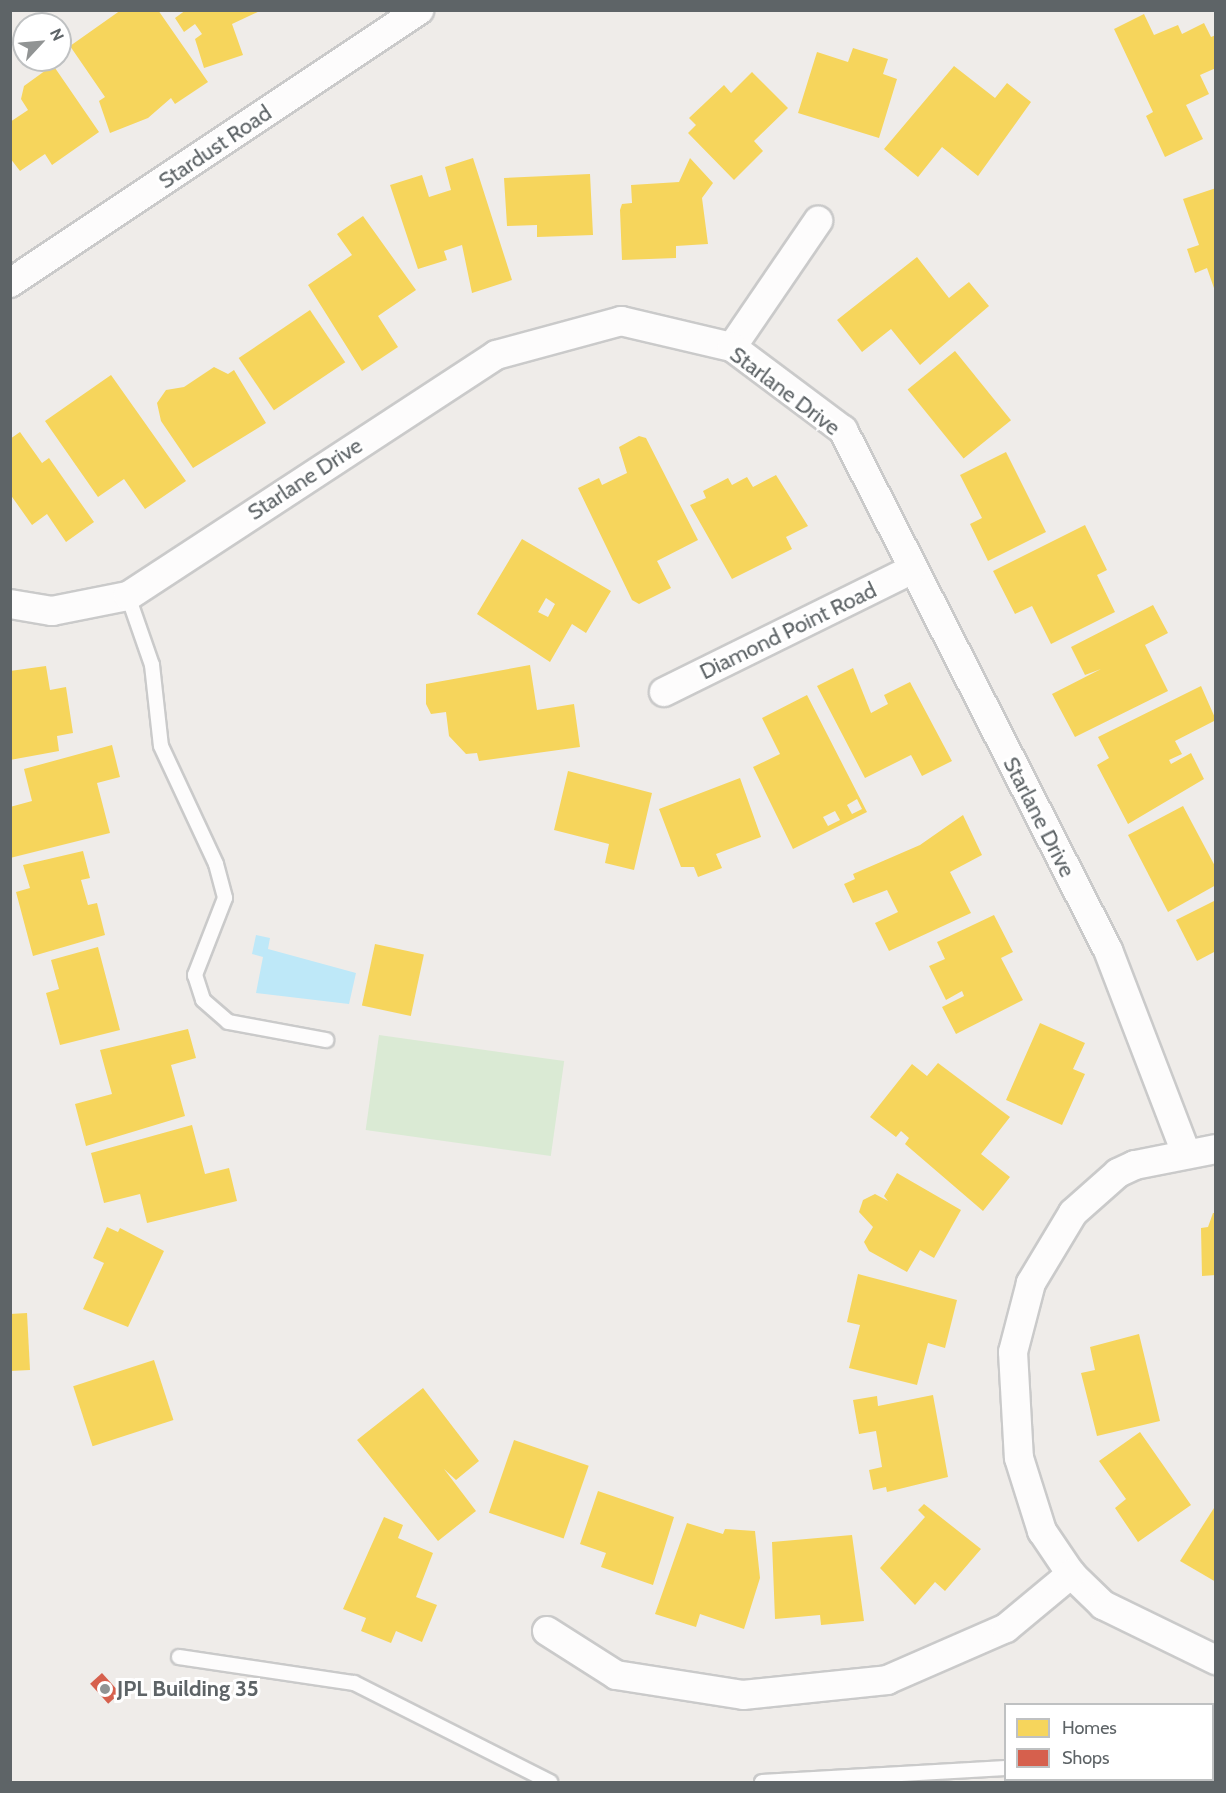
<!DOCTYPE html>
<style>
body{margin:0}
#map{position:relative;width:1226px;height:1793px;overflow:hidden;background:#efece9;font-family:Cabin,sans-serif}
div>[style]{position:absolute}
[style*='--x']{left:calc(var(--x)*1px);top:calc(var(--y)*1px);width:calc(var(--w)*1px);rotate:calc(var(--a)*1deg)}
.green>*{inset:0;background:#daead4;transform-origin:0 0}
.water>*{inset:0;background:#bee8f8}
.homes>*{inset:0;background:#f6d55c;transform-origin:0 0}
.shops>*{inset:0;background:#d6604d;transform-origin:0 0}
.roads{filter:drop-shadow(2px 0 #cacaca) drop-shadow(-2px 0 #cacaca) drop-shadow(0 2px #cacaca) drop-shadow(0 -2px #cacaca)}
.lane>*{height:14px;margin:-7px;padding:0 7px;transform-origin:7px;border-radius:7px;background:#fdfcfc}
.street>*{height:28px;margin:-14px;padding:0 14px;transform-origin:14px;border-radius:14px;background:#fdfcfc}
.dots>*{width:16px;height:16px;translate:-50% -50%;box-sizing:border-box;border:3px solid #fff;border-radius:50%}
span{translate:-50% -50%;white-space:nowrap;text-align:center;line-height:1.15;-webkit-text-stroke:6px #fff;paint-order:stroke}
.street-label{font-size:22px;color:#5e6467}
.poi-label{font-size:22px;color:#5e6467;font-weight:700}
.left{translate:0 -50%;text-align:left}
.frame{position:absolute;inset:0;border:12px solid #5e6467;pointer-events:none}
.legend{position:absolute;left:1004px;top:1703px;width:210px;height:78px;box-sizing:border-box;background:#fff;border:2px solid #bfc1c2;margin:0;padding:8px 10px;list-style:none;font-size:18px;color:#5e6467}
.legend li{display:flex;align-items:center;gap:12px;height:30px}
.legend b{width:30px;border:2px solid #bfc1c2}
.north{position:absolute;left:12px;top:12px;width:60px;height:60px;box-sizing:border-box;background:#fff;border:2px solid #bfc1c2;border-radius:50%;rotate:64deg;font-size:16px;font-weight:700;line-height:24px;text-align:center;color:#5e6467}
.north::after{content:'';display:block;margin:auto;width:21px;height:27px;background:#919494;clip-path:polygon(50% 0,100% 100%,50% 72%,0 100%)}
</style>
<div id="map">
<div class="green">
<i style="left:379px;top:1035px;width:187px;height:96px;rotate:8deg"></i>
</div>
<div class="water">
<i style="clip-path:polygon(256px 935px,270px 938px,268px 949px,356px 973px,349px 1004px,256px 993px,263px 957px,252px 954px)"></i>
</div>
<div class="homes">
<i style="clip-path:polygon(121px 10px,158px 10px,208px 82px,175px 104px,171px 98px,148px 118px,110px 133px,99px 101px,105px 97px,70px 46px)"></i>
<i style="clip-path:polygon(186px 10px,262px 10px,232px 24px,243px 55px,204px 68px,195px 39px,202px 34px,195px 24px,184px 32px,175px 18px)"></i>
<i style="clip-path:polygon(1144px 14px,1154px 35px,1178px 25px,1182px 34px,1204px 23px,1211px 37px,1216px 35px,1216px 68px,1200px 75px,1209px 94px,1186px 105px,1203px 139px,1165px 157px,1146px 116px,1153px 112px,1114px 29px)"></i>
<i style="clip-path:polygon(853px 48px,888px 59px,883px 74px,897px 79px,879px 138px,798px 113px,817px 52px,848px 62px)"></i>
<i style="clip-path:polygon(53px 65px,99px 132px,52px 165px,45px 154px,20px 171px,10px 158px,10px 122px,28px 110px,21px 99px,24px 86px)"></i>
<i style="clip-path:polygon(954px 66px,995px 98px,1007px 83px,1031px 102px,978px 176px,942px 147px,918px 177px,884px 149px)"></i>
<i style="clip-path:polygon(752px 72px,788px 108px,754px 141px,763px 151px,734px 180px,688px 133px,696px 125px,689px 118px,724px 85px,731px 93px)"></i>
<i style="clip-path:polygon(473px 158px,512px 280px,472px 293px,462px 245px,444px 251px,447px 260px,418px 269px,390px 185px,422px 175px,429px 197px,451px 190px,445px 167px)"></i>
<i style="clip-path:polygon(690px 158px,713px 183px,702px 198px,708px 244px,676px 246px,676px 258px,622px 260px,620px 210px,622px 204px,632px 203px,631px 185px,679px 182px)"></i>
<i style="clip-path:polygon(590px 174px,593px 235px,537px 237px,537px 225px,507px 226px,504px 178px)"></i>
<i style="clip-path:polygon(1216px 188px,1216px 291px,1215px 291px,1207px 268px,1195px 273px,1187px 249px,1199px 245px,1183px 199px)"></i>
<i style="clip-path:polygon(363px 216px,416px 290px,378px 316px,398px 347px,362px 371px,308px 285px,352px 255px,337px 234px)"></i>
<i style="clip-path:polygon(917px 257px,949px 298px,969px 282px,989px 306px,920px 365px,891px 329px,862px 352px,837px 320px)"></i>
<i style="left:310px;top:310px;width:63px;height:86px;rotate:56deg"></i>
<i style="left:955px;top:351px;width:89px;height:61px;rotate:51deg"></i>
<i style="clip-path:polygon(214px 367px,228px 374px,234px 370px,266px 423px,193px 468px,161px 421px,157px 403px,166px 390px,184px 387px)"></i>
<i style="clip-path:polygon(111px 375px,186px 481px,145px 509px,124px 479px,98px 497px,45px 421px)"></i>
<i style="clip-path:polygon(20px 432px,42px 463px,49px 458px,94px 522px,66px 542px,47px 514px,32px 525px,10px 494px,10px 439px)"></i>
<i style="clip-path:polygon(639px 436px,646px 438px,698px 540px,657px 561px,671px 588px,639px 604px,632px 600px,578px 488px,599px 478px,602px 485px,627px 473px,619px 447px)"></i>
<i style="clip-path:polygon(1006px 452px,1046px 532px,988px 561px,970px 524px,982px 518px,960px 475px)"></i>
<i style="clip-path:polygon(776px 475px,808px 526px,786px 537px,792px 549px,732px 579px,690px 505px,706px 498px,703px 491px,728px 478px,732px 485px,747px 477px,753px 487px)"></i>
<i style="clip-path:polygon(1085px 525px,1107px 570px,1097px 575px,1115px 612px,1051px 644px,1032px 606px,1015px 614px,993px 571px)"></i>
<i style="clip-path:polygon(evenodd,522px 539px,611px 591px,586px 633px,572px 624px,550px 662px,477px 614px,522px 539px,546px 598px,555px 604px,548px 617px,538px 612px,546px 598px)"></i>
<i style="clip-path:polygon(1153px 605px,1168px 633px,1145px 645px,1168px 691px,1075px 737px,1052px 694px,1101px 669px,1085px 675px,1071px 647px)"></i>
<i style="clip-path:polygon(530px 665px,537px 710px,574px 704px,580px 747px,479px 761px,477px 753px,466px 754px,449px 736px,446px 712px,431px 714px,426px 704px,426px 684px)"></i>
<i style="clip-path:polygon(46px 666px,50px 690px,66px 687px,73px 733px,57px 736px,59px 751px,10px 760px,10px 671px)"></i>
<i style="clip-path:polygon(853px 668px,871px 713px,888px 704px,884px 695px,910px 682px,952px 761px,922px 776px,911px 755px,865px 778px,817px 686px)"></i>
<i style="clip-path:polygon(1201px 686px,1216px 720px,1175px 741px,1182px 754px,1169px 760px,1171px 764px,1191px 753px,1204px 779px,1128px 824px,1097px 765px,1109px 758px,1098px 737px)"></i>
<i style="clip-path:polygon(evenodd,807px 695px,867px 812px,793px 849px,753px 767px,780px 754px,762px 718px,807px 695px,857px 799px,862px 809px,852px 814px,847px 805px,857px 799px,807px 695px,835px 811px,840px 820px,828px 826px,823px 817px,835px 811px)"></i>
<i style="clip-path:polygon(112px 745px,120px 777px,97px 783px,110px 833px,10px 858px,10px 807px,32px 801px,24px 769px)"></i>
<i style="clip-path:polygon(568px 771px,652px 793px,634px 870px,605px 863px,609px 844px,554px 830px)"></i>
<i style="clip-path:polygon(740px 778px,761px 837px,716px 854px,722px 868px,698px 877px,694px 867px,681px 867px,659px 809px)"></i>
<i style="clip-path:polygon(1183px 806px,1216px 868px,1216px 885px,1168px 912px,1128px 835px)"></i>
<i style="clip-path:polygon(963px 815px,982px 855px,950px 872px,971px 913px,889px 951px,875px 923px,898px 912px,887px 890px,853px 903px,844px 884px,855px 879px,853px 874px,920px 845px)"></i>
<i style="clip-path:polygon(83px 851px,90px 878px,81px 880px,88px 905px,97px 903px,105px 935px,33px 956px,16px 892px,30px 888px,23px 865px)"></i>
<i style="clip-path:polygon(1216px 900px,1216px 951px,1197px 961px,1176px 920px)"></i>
<i style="clip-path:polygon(994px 915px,1013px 952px,1001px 958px,1023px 1000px,956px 1034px,942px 1007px,964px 996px,962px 991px,946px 1000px,929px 966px,945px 959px,937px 942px)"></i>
<i style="left:375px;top:944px;width:50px;height:63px;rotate:12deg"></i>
<i style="clip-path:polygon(98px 947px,120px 1030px,60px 1045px,46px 993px,59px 989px,51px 960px)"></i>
<i style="clip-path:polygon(1040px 1023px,1085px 1043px,1073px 1069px,1085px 1074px,1062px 1125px,1006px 1100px)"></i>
<i style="clip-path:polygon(188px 1029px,196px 1058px,171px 1065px,185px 1116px,86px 1146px,75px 1104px,112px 1094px,100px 1050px)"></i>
<i style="clip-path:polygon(938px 1063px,1010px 1117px,981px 1154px,1010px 1177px,983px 1211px,905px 1144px,909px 1138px,901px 1131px,896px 1137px,870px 1117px,912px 1064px,927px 1076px)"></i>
<i style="clip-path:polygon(192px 1125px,205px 1174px,229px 1168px,237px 1201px,147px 1223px,140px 1194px,104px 1203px,91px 1153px)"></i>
<i style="clip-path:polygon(897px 1173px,961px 1210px,934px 1258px,920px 1250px,907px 1272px,869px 1251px,864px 1242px,873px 1227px,859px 1212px,863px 1200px,875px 1194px,888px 1201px,884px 1196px)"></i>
<i style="clip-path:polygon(1213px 1213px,1216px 1213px,1216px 1275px,1202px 1276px,1201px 1228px,1208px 1227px)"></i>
<i style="clip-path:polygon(107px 1227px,118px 1232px,120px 1228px,164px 1251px,128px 1327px,83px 1309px,104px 1263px,93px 1258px)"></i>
<i style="clip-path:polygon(858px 1274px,957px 1300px,945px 1348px,928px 1343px,917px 1385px,849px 1368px,860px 1325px,847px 1322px)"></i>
<i style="clip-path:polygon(27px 1313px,30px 1370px,10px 1371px,10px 1314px)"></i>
<i style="clip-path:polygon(1139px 1334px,1160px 1421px,1097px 1436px,1081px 1373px,1095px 1370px,1090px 1347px)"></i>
<i style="left:154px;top:1360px;width:63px;height:85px;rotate:72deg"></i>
<i style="clip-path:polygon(423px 1388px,479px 1461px,456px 1480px,444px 1469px,476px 1511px,438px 1541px,357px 1440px)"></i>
<i style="clip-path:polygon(933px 1395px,948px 1477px,887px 1492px,886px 1487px,873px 1490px,869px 1470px,882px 1467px,876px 1431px,859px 1434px,853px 1400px,877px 1396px,878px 1406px)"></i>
<i style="clip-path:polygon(1140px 1432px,1191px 1505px,1138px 1542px,1115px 1508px,1126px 1499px,1099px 1461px)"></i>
<i style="left:514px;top:1440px;width:79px;height:77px;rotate:19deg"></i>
<i style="clip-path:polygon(598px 1491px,674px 1517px,653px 1585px,601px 1567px,606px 1553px,580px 1544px)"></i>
<i style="clip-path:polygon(924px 1504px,981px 1549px,945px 1591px,935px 1582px,915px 1605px,880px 1568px,925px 1517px,918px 1510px)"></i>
<i style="clip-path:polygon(1214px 1508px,1216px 1509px,1216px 1582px,1180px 1561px)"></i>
<i style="clip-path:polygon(384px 1517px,403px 1525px,398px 1538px,433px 1553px,416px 1597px,437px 1605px,422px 1642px,396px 1631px,391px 1643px,361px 1631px,366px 1618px,343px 1609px)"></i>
<i style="clip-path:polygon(687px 1523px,723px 1534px,725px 1529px,755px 1531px,760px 1578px,744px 1629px,700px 1614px,696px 1627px,655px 1614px)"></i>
<i style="clip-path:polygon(852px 1535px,864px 1621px,821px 1625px,820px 1615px,775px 1619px,772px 1542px)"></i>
</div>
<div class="shops">
<i style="left:102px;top:1673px;width:27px;height:16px;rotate:48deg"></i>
</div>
<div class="roads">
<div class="lane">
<i style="--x:128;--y:596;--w:73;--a:70.8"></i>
<i style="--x:152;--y:665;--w:81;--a:83.7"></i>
<i style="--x:161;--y:746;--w:130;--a:65"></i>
<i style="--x:216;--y:864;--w:35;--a:75"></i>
<i style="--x:225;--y:898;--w:83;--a:111.3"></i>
<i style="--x:195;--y:975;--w:26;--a:72"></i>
<i style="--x:203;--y:1000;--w:33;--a:41"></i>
<i style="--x:228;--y:1022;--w:100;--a:10.4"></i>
<i style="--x:179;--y:1657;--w:177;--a:8.5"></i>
<i style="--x:354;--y:1683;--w:220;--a:26.8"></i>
<i style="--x:1211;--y:1780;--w:4;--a:34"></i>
<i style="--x:762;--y:1782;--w:244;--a:-3.3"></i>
</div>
<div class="street">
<i style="--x:10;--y:283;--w:492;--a:-33.7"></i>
<i style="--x:732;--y:347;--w:153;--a:-55.7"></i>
<i style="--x:10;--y:604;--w:43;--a:9.5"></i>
<i style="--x:52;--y:611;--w:77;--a:-11.2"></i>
<i style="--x:128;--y:596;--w:440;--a:-33.2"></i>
<i style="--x:496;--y:355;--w:130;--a:-15.2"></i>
<i style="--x:621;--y:321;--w:114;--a:13.2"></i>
<i style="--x:732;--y:347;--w:139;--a:36.8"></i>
<i style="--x:843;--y:430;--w:584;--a:63"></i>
<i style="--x:1108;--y:950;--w:217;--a:69"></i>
<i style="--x:664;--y:692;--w:275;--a:-26.3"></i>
<i style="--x:1216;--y:1149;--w:83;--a:168.8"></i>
<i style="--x:1135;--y:1165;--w:19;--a:155"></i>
<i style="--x:1118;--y:1173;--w:60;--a:138.4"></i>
<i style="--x:1073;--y:1213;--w:82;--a:121"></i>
<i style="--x:1031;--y:1283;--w:71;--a:104.6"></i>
<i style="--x:1013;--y:1352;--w:106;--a:86.8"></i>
<i style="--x:1019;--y:1458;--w:77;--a:72.5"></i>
<i style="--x:1042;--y:1531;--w:52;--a:56"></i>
<i style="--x:1071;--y:1574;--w:45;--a:44.1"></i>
<i style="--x:1103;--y:1605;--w:126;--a:26"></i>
<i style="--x:547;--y:1631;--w:82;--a:32.5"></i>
<i style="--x:616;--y:1675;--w:129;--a:8.9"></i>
<i style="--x:743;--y:1695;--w:145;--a:-5.9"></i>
<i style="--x:887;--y:1680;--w:130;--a:-23.6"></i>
<i style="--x:1006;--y:1628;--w:85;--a:-39.7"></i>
</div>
</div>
<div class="dots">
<i style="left:105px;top:1689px;background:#919494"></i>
</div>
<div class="street-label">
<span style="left:215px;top:147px;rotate:-34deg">Stardust Road</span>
<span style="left:785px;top:391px;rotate:37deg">Starlane Drive</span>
<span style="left:305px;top:479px;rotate:-33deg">Starlane Drive</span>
<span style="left:788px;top:631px;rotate:-26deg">Diamond Point Road</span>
<span style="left:1039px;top:817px;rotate:63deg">Starlane Drive</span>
</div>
<div class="poi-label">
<span class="left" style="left:117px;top:1689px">JPL Building 35</span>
</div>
<div class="frame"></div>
<ul class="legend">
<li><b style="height:16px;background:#f6d55c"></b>Homes</li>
<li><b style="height:16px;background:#d6604d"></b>Shops</li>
</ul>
<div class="north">N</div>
</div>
